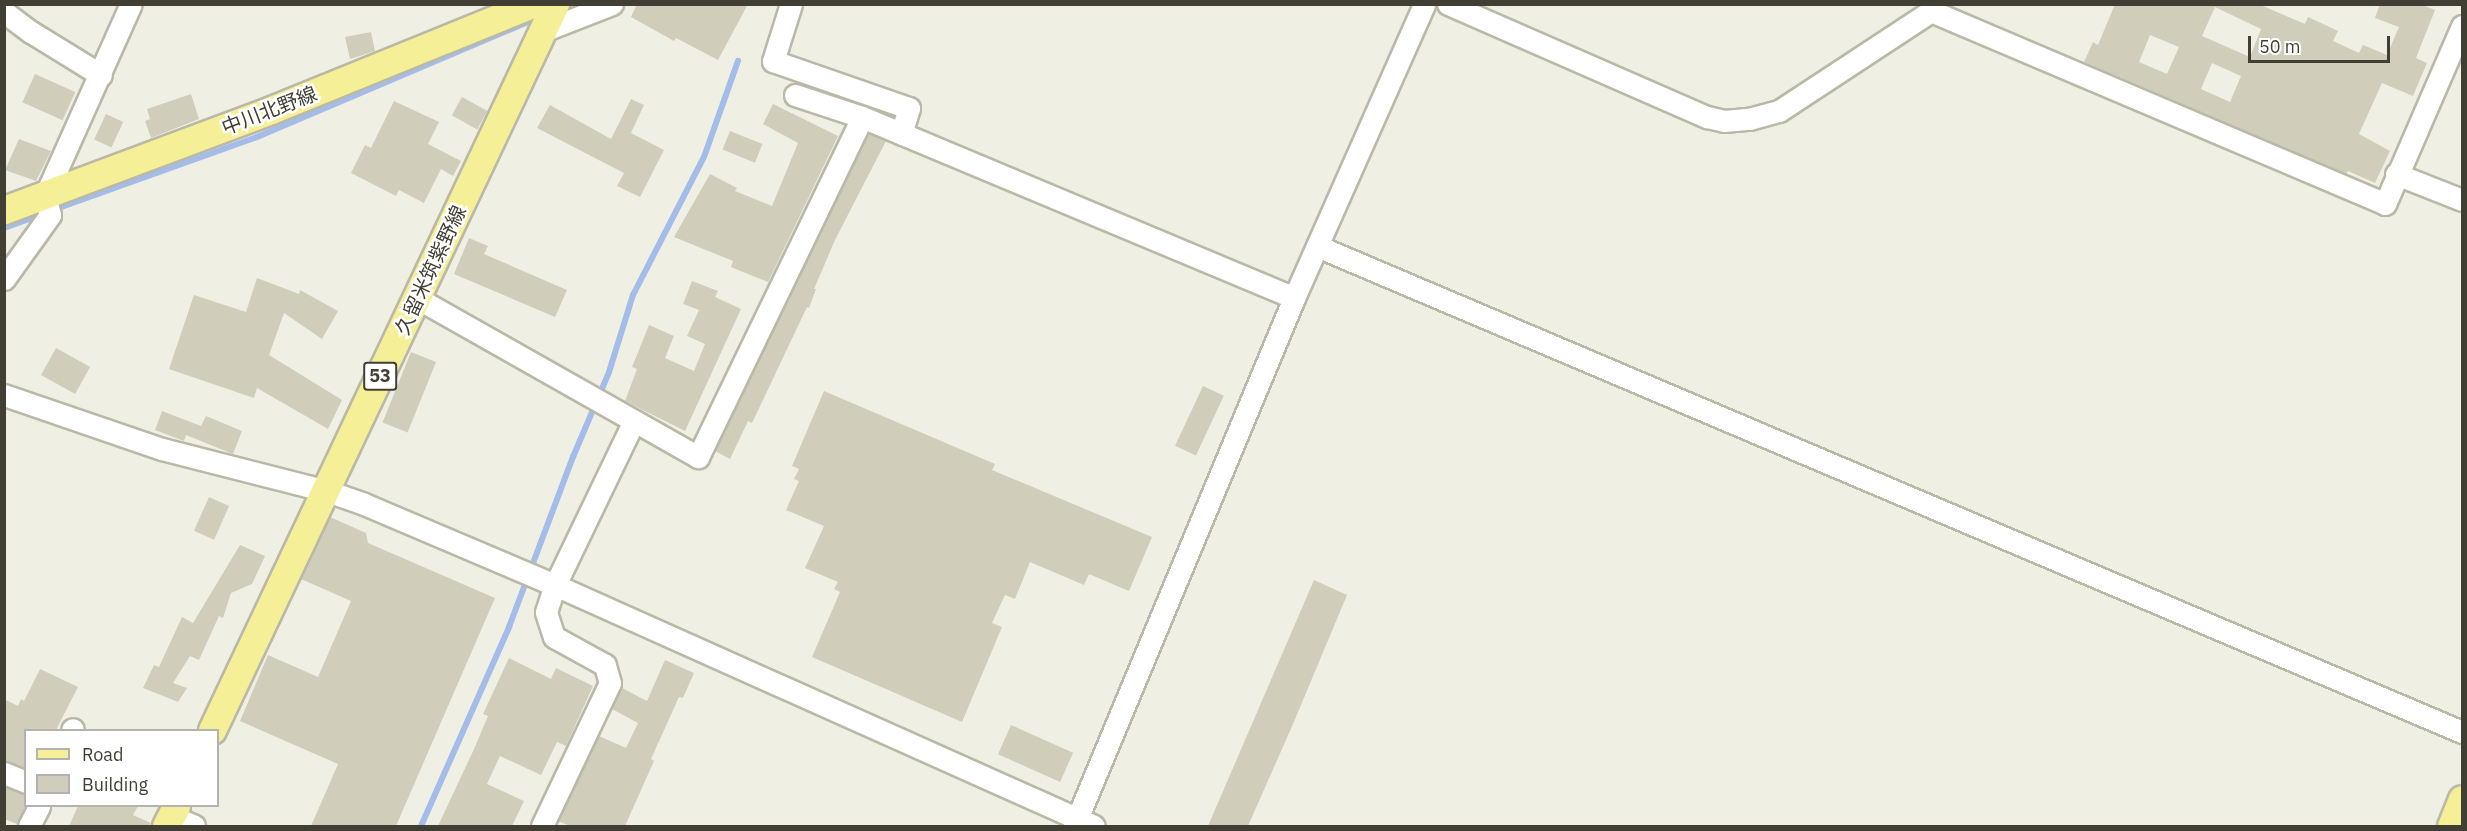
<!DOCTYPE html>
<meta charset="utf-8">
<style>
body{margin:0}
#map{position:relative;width:2467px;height:831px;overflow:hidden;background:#f0efe3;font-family:"IBM Plex Sans","Noto Sans JP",sans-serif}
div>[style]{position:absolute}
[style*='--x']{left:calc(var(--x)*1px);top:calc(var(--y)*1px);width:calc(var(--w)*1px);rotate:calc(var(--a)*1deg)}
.stream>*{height:6px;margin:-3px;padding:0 3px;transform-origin:3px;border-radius:3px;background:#a3bce9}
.building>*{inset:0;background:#d0cdba;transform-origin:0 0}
.roads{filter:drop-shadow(2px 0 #bab8a7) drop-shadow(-2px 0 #bab8a7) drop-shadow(0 2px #bab8a7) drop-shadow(0 -2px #bab8a7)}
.minor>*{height:21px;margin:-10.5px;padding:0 10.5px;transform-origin:10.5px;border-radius:10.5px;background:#fff}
.major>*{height:27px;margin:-13.5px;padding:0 13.5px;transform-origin:13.5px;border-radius:13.5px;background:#f5f097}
span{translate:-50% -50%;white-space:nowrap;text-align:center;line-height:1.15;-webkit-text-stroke:5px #fff;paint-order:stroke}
.shield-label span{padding:2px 4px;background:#fff;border:2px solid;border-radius:4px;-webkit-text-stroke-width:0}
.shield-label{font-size:18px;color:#413f34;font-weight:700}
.street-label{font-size:20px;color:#413f34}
.frame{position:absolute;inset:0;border:6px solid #413f34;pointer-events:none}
.legend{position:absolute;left:24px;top:729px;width:195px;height:78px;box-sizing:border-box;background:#fff;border:2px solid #b3b2ae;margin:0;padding:8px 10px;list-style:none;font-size:18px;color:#413f34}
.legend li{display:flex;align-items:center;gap:12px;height:30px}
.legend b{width:30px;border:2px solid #b3b2ae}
.scale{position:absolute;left:2248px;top:36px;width:142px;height:27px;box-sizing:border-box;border:3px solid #413f34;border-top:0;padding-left:8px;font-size:18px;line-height:21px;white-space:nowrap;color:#413f34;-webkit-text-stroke:4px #fff;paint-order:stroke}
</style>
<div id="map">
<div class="stream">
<i style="--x:53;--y:210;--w:217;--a:-19.7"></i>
<i style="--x:257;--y:137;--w:307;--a:-23"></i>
<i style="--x:4;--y:228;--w:41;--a:-19.7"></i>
<i style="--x:421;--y:826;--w:218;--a:-66.1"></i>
<i style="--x:509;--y:627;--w:182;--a:-69.4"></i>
<i style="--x:573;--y:457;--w:92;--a:-67"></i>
<i style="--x:609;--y:372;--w:81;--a:-72.7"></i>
<i style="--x:633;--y:295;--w:155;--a:-62.8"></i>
<i style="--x:704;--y:157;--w:102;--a:-70.5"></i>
</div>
<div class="building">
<i style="clip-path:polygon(637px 4px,748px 4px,718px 60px,676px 38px,674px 41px,631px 17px)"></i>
<i style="clip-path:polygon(evenodd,2115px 4px,2258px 4px,2305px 24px,2308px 17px,2338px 31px,2333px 41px,2359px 53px,2363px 45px,2387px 55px,2399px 27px,2375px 18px,2380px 4px,2420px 4px,2435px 10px,2416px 58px,2427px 63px,2413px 96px,2382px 83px,2359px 134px,2390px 151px,2375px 183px,2348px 171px,2346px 174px,2084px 62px,2093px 42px,2098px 45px,2115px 4px,2215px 7px,2261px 29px,2250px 57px,2202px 36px,2215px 7px,2115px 4px,2150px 35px,2179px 47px,2167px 74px,2139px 62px,2150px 35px,2115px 4px,2212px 63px,2241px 76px,2230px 102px,2201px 89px,2212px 63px)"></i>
<i style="clip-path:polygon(371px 32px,375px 51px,350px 59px,345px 37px)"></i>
<i style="left:35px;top:74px;width:44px;height:31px;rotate:24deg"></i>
<i style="clip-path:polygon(191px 94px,199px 119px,151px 138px,145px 121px,150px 119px,147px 109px)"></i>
<i style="left:462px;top:97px;width:29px;height:21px;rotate:29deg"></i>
<i style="clip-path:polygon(631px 99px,644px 105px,631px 133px,664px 150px,640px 197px,617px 186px,624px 173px,537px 128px,550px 105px,611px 139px)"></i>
<i style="clip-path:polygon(394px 101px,439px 122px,428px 144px,461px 161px,453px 176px,441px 169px,424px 203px,399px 190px,396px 196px,351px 173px,365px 145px,371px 148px)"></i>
<i style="clip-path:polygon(773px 104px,838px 136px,768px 282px,731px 267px,733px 261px,674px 237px,710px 174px,737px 188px,735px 191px,772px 206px,798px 143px,763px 124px)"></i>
<i style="left:106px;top:114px;width:19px;height:28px;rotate:25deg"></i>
<i style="left:730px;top:131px;width:35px;height:20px;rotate:22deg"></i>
<i style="clip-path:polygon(868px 133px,886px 141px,835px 240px,814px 289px,816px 289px,809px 308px,807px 307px,752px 423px,748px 421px,730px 459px,715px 451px)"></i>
<i style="clip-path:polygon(19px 139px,51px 151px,36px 181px,5px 170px)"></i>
<i style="clip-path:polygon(469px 238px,488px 246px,484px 254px,567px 290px,555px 317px,454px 274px)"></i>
<i style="clip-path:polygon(257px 278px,299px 294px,300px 290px,338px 311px,322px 339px,284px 313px,269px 355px,342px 400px,328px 429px,257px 388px,254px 398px,169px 369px,194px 295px,246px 312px)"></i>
<i style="clip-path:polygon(692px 281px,718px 291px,715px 297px,741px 309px,685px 431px,625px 401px,637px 369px,632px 367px,649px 325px,674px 336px,665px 358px,694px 371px,705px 344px,687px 336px,699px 310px,683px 304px)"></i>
<i style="left:56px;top:348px;width:39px;height:31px;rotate:29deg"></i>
<i style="left:411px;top:352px;width:27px;height:76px;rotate:22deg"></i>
<i style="left:1203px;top:386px;width:23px;height:66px;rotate:25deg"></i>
<i style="clip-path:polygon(824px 391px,995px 464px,992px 470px,1152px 537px,1129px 591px,1089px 574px,1084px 585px,1030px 562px,1015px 599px,1005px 595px,992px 623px,1002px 627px,962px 722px,812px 657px,840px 592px,834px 589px,838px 582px,805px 568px,824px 526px,786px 510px,799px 481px,794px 479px,799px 469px,792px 466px)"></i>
<i style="clip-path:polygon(162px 411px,201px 426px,206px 416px,242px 431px,233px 454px,186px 435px,184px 441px,155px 430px)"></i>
<i style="left:209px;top:497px;width:22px;height:37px;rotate:24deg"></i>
<i style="clip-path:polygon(330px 517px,366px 533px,368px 543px,495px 598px,396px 826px,311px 826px,338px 764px,240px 721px,268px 655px,318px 677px,351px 601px,301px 579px)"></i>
<i style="clip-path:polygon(240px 545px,265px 556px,252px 584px,231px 593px,223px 618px,219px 616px,199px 660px,190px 656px,173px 683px,187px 688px,178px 702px,143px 688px,154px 665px,159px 667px,182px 617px,193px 623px)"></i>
<i style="clip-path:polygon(1314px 580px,1347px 595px,1293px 724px,1248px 826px,1208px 826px)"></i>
<i style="clip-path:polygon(509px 658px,551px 679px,556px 668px,593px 686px,566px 746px,557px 742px,541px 775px,500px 756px,487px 784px,524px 801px,512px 826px,438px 826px,474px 749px,488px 716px,483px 714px)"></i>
<i style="clip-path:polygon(665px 660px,694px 673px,683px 698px,679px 697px,651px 759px,654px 761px,625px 826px,570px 826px,558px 821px,599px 736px,626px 748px,638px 723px,612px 709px,622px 688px,647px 701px)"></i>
<i style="clip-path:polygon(40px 669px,78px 687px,56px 730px,26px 730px,26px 768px,4px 761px,4px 699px,18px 706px,21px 699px,24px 701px)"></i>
<i style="left:1011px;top:725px;width:68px;height:32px;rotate:24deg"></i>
<i style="clip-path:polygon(4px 787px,26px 794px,26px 804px,17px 824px,4px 819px)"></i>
<i style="clip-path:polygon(78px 806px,138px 806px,133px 815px,151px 823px,150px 826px,69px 826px)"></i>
</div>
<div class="roads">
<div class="minor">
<i style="--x:791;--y:4;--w:60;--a:107.5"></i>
<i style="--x:773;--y:61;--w:144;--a:19.1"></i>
<i style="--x:909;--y:108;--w:27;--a:107"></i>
<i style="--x:1448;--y:4;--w:283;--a:23.6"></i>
<i style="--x:1707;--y:117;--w:17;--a:13"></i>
<i style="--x:1724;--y:121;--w:25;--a:-5"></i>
<i style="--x:1749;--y:119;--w:31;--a:-15"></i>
<i style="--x:1779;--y:111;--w:182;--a:-33.3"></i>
<i style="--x:1931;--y:11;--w:493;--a:23"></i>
<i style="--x:2385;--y:204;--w:194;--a:-66.6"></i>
<i style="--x:4;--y:12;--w:34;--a:37"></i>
<i style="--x:31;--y:32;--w:82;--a:31.6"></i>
<i style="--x:543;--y:31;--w:74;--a:-21.4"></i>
<i style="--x:795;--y:95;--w:71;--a:18.2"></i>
<i style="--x:862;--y:117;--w:468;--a:22.7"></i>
<i style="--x:2396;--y:174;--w:71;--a:21.5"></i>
<i style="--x:1317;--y:246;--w:1244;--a:23"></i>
<i style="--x:4;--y:279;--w:79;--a:-54.3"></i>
<i style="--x:50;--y:215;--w:20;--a:-105"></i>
<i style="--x:45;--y:196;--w:210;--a:-65.9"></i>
<i style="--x:417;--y:298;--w:323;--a:29.5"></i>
<i style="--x:698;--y:457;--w:377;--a:-64.2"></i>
<i style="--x:4;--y:395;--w:167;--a:18.9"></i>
<i style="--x:162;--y:449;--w:170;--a:14.3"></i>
<i style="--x:327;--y:491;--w:39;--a:19"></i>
<i style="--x:364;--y:504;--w:207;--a:23"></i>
<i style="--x:555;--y:585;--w:590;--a:24.09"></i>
<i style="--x:72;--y:730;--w:1;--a:-45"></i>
<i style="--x:4;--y:773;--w:24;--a:22"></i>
<i style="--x:171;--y:816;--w:25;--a:23"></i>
<i style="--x:29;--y:826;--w:22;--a:-63"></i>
<i style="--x:542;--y:826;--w:158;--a:-64.6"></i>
<i style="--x:610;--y:683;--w:19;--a:-106"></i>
<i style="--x:605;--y:665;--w:58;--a:-151.2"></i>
<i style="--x:554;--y:637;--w:26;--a:-108"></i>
<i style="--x:546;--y:612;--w:28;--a:-72"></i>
<i style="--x:555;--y:585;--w:182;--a:-64.3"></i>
<i style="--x:1074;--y:826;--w:572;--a:-67.38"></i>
<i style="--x:1294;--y:298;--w:321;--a:-66.1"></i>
</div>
<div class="major">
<i style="--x:4;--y:210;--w:285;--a:-20.5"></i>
<i style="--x:271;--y:110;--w:282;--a:-22.1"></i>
<i style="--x:212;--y:730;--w:803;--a:-64.71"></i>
<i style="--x:166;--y:826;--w:22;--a:-63"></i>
<i style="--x:2451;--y:826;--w:29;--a:-68"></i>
</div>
</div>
<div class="shield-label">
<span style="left:380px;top:376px">53</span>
</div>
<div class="street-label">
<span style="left:269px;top:110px;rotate:-21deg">中川北野線</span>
<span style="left:430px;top:270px;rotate:-65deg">久留米筑紫野線</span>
</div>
<div class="frame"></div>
<ul class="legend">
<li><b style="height:8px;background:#f5f097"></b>Road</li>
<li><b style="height:16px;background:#d0cdba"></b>Building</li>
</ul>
<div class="scale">50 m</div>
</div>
